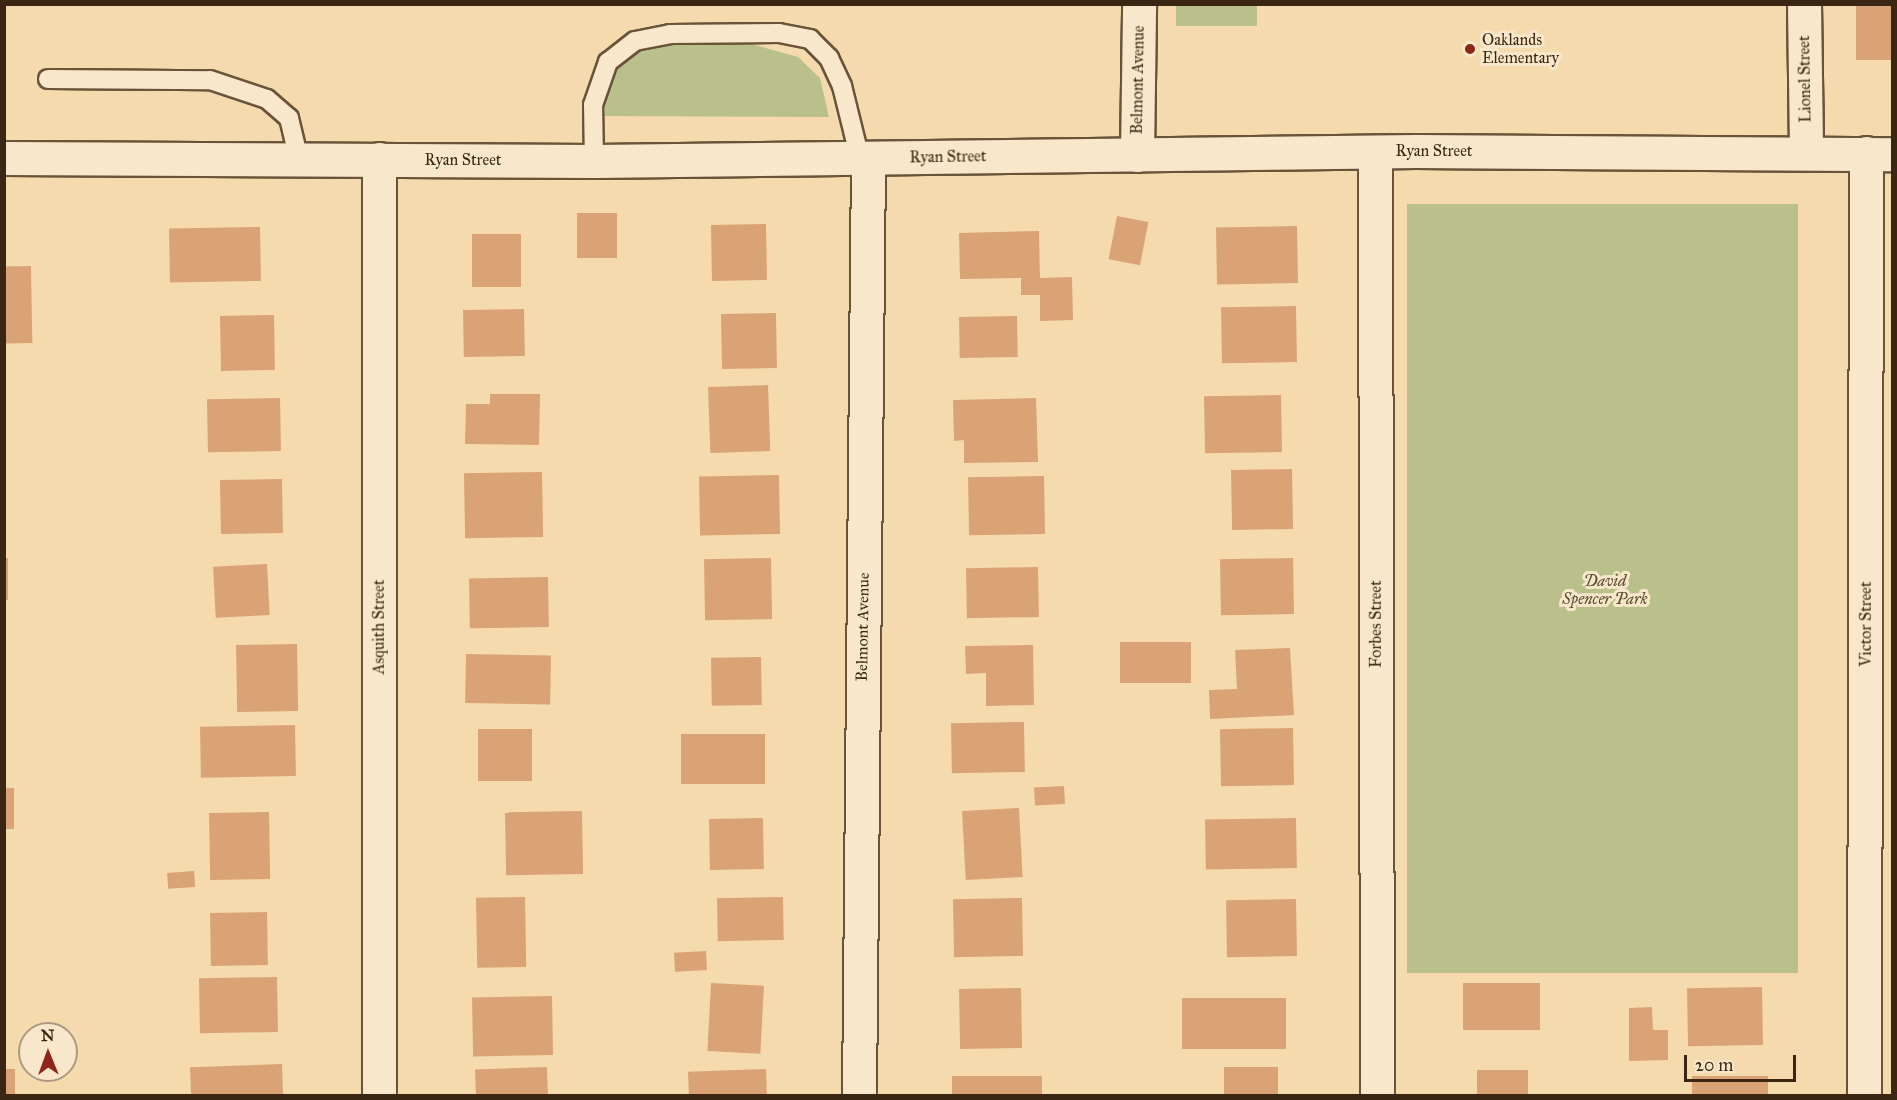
<!DOCTYPE html>
<style>
body{margin:0}
#map{position:relative;width:1897px;height:1100px;overflow:hidden;background:#f5daad;font-family:"IM FELL Great Primer",serif}
div>[style]{position:absolute}
[style*='--x']{left:calc(var(--x)*1px);top:calc(var(--y)*1px);width:calc(var(--w)*1px);rotate:calc(var(--a)*1deg)}
.green>*{inset:0;background:#b9c08c;transform-origin:0 0}
.building>*{inset:0;background:#d9a376;transform-origin:0 0}
.roads{filter:drop-shadow(2px 0 #695339) drop-shadow(-2px 0 #695339) drop-shadow(0 2px #695339) drop-shadow(0 -2px #695339)}
.service>*{height:18px;margin:-9px;padding:0 9px;transform-origin:9px;border-radius:9px;background:#f8e7ca}
.minor>*{height:33px;margin:-16.5px;padding:0 16.5px;transform-origin:16.5px;border-radius:16.5px;background:#f8e7ca}
.dots>*{width:16px;height:16px;translate:-50% -50%;box-sizing:border-box;border:3px solid #f8e7ca;border-radius:50%}
span{translate:-50% -50%;white-space:nowrap;text-align:center;line-height:1.15;-webkit-text-stroke:6px #f8e7ca;paint-order:stroke}
.poi-label{font-size:16px;color:#3a2612}
.left{translate:0 -50%;text-align:left}
.street-label{font-size:16px;color:#3a2612}
.park-label{font-size:16px;color:#5a4c30;font-style:italic}
.frame{position:absolute;inset:0;border:6px solid #3a2612;pointer-events:none}
.north{position:absolute;left:18px;top:1022px;width:60px;height:60px;box-sizing:border-box;background:#f8e7ca;border:2px solid #ac9a80;border-radius:50%;rotate:359deg;font-size:16px;font-weight:700;line-height:24px;text-align:center;color:#3a2612}
.north::after{content:'';display:block;margin:auto;width:21px;height:27px;background:#8f2418;clip-path:polygon(50% 0,100% 100%,50% 72%,0 100%)}
.scale{position:absolute;left:1684px;top:1055px;width:112px;height:27px;box-sizing:border-box;border:3px solid #3a2612;border-top:0;padding-left:8px;font-size:18px;line-height:21px;white-space:nowrap;color:#3a2612;-webkit-text-stroke:4px #f8e7ca;paint-order:stroke}
</style>
<div id="map">
<div class="green">
<i style="left:1176px;top:5px;width:81px;height:21px"></i>
<i style="clip-path:polygon(688px 40px,751px 44px,798px 57px,820px 78px,829px 117px,599px 116px,604px 88px,619px 61px,645px 46px)"></i>
<i style="left:1798px;top:204px;width:769px;height:391px;rotate:90deg"></i>
</div>
<div class="building">
<i style="left:1856px;top:4px;width:36px;height:56px"></i>
<i style="left:577px;top:213px;width:40px;height:45px"></i>
<i style="left:1117px;top:216px;width:32px;height:44px;rotate:11deg"></i>
<i style="left:766px;top:224px;width:56px;height:55px;rotate:89deg"></i>
<i style="left:1297px;top:226px;width:57px;height:81px;rotate:89deg"></i>
<i style="left:260px;top:227px;width:54px;height:91px;rotate:89deg"></i>
<i style="clip-path:polygon(1039px 231px,1040px 278px,1072px 277px,1073px 320px,1040px 321px,1040px 295px,1021px 295px,1021px 278px,960px 279px,959px 233px)"></i>
<i style="left:472px;top:234px;width:49px;height:53px"></i>
<i style="left:31px;top:266px;width:77px;height:27px;rotate:89deg"></i>
<i style="left:1296px;top:306px;width:56px;height:75px;rotate:89deg"></i>
<i style="left:524px;top:309px;width:47px;height:61px;rotate:89deg"></i>
<i style="left:776px;top:313px;width:55px;height:55px;rotate:89deg"></i>
<i style="left:274px;top:315px;width:55px;height:54px;rotate:89deg"></i>
<i style="left:1017px;top:316px;width:41px;height:58px;rotate:89deg"></i>
<i style="left:768px;top:385px;width:66px;height:60px;rotate:88deg"></i>
<i style="clip-path:polygon(490px 394px,540px 394px,539px 445px,465px 444px,466px 404px,490px 404px)"></i>
<i style="left:1281px;top:395px;width:57px;height:77px;rotate:89deg"></i>
<i style="left:280px;top:398px;width:53px;height:73px;rotate:89deg"></i>
<i style="clip-path:polygon(1036px 398px,1038px 462px,964px 463px,964px 440px,954px 441px,953px 400px)"></i>
<i style="left:1292px;top:469px;width:60px;height:61px;rotate:89deg"></i>
<i style="left:542px;top:472px;width:65px;height:78px;rotate:89deg"></i>
<i style="left:779px;top:475px;width:59px;height:80px;rotate:89deg"></i>
<i style="left:1044px;top:476px;width:58px;height:76px;rotate:89deg"></i>
<i style="left:282px;top:479px;width:54px;height:62px;rotate:89deg"></i>
<i style="left:4px;top:558px;width:4px;height:42px"></i>
<i style="left:771px;top:558px;width:61px;height:67px;rotate:89deg"></i>
<i style="left:1293px;top:558px;width:56px;height:73px;rotate:89deg"></i>
<i style="left:267px;top:564px;width:51px;height:54px;rotate:87deg"></i>
<i style="left:1038px;top:567px;width:50px;height:72px;rotate:89deg"></i>
<i style="left:548px;top:577px;width:50px;height:79px;rotate:89deg"></i>
<i style="left:1191px;top:642px;width:41px;height:71px;rotate:90deg"></i>
<i style="left:297px;top:644px;width:67px;height:61px;rotate:89deg"></i>
<i style="clip-path:polygon(1033px 645px,1034px 705px,986px 706px,986px 673px,966px 674px,965px 646px)"></i>
<i style="clip-path:polygon(1290px 648px,1294px 715px,1210px 719px,1209px 690px,1237px 689px,1235px 650px)"></i>
<i style="left:466px;top:654px;width:85px;height:49px;rotate:1deg"></i>
<i style="left:761px;top:657px;width:48px;height:50px;rotate:89deg"></i>
<i style="left:1024px;top:722px;width:50px;height:73px;rotate:89deg"></i>
<i style="left:295px;top:725px;width:51px;height:95px;rotate:89deg"></i>
<i style="left:1293px;top:728px;width:57px;height:73px;rotate:89deg"></i>
<i style="left:532px;top:729px;width:52px;height:54px;rotate:90deg"></i>
<i style="left:681px;top:734px;width:84px;height:50px"></i>
<i style="left:1064px;top:786px;width:18px;height:30px;rotate:87deg"></i>
<i style="left:5px;top:788px;width:9px;height:41px"></i>
<i style="left:1019px;top:808px;width:69px;height:57px;rotate:87deg"></i>
<i style="left:582px;top:811px;width:63px;height:77px;rotate:89deg"></i>
<i style="left:269px;top:812px;width:67px;height:60px;rotate:89deg"></i>
<i style="left:763px;top:818px;width:51px;height:54px;rotate:89deg"></i>
<i style="left:1296px;top:818px;width:50px;height:91px;rotate:89deg"></i>
<i style="left:194px;top:871px;width:16px;height:27px;rotate:86deg"></i>
<i style="left:525px;top:897px;width:70px;height:49px;rotate:89deg"></i>
<i style="left:783px;top:897px;width:43px;height:66px;rotate:89deg"></i>
<i style="left:1022px;top:898px;width:58px;height:69px;rotate:89deg"></i>
<i style="left:1296px;top:899px;width:57px;height:70px;rotate:89deg"></i>
<i style="left:267px;top:912px;width:53px;height:57px;rotate:89deg"></i>
<i style="left:706px;top:951px;width:19px;height:32px;rotate:87deg"></i>
<i style="left:277px;top:977px;width:55px;height:78px;rotate:89deg"></i>
<i style="left:711px;top:983px;width:53px;height:68px;rotate:3deg"></i>
<i style="left:1463px;top:983px;width:77px;height:47px"></i>
<i style="left:1762px;top:987px;width:58px;height:75px;rotate:89deg"></i>
<i style="left:1021px;top:988px;width:60px;height:62px;rotate:89deg"></i>
<i style="left:552px;top:996px;width:59px;height:80px;rotate:89deg"></i>
<i style="left:1182px;top:998px;width:104px;height:51px"></i>
<i style="clip-path:polygon(1652px 1007px,1653px 1030px,1668px 1030px,1668px 1060px,1629px 1061px,1629px 1008px)"></i>
<i style="left:282px;top:1064px;width:32px;height:92px;rotate:88deg"></i>
<i style="left:547px;top:1067px;width:29px;height:72px;rotate:88deg"></i>
<i style="left:1278px;top:1067px;width:29px;height:54px;rotate:90deg"></i>
<i style="left:4px;top:1069px;width:11px;height:27px"></i>
<i style="left:766px;top:1069px;width:27px;height:78px;rotate:88deg"></i>
<i style="left:1528px;top:1070px;width:26px;height:51px;rotate:90deg"></i>
<i style="left:952px;top:1076px;width:90px;height:20px"></i>
<i style="left:1768px;top:1076px;width:20px;height:76px;rotate:90deg"></i>
</div>
<div class="roads">
<div class="service">
<i style="--x:48;--y:79;--w:162;--a:0.4"></i>
<i style="--x:210;--y:80;--w:60;--a:18.4"></i>
<i style="--x:267;--y:99;--w:29;--a:41"></i>
<i style="--x:289;--y:118;--w:43;--a:76.6"></i>
<i style="--x:594;--y:161;--w:56;--a:-91"></i>
<i style="--x:593;--y:105;--w:46;--a:-70.8"></i>
<i style="--x:608;--y:62;--w:34;--a:-38"></i>
<i style="--x:635;--y:41;--w:36;--a:-11"></i>
<i style="--x:670;--y:34;--w:109;--a:-0.5"></i>
<i style="--x:779;--y:33;--w:32;--a:11"></i>
<i style="--x:810;--y:39;--w:27;--a:45"></i>
<i style="--x:829;--y:58;--w:31;--a:65"></i>
<i style="--x:842;--y:86;--w:75;--a:76.1"></i>
</div>
<div class="minor">
<i style="--x:1804;--y:4;--w:149;--a:89.2"></i>
<i style="--x:1375;--y:152;--w:944;--a:89.88"></i>
<i style="--x:1137;--y:155;--w:151;--a:-89.2"></i>
<i style="--x:4;--y:158;--w:590;--a:0.29"></i>
<i style="--x:594;--y:161;--w:822;--a:-0.7"></i>
<i style="--x:1416;--y:151;--w:476;--a:0.4"></i>
<i style="--x:379;--y:1096;--w:937;--a:-90"></i>
<i style="--x:859;--y:1096;--w:938;--a:-89.45"></i>
<i style="--x:1864;--y:1096;--w:943;--a:-89.88"></i>
</div>
</div>
<div class="dots">
<i style="left:1470px;top:49px;background:#8f2418"></i>
</div>
<div class="poi-label">
<span class="left" style="left:1482px;top:49px">Oaklands<br>Elementary</span>
</div>
<div class="street-label">
<span style="left:1805px;top:79px;rotate:-91deg">Lionel Street</span>
<span style="left:1138px;top:80px;rotate:-89deg">Belmont Avenue</span>
<span style="left:1434px;top:151px">Ryan Street</span>
<span style="left:948px;top:157px;rotate:-1deg">Ryan Street</span>
<span style="left:463px;top:160px">Ryan Street</span>
<span style="left:1376px;top:624px;rotate:-90deg">Forbes Street</span>
<span style="left:1866px;top:624px;rotate:-90deg">Victor Street</span>
<span style="left:379px;top:627px;rotate:-90deg">Asquith Street</span>
<span style="left:863px;top:627px;rotate:-89deg">Belmont Avenue</span>
</div>
<div class="park-label">
<span style="left:1605px;top:590px">David<br>Spencer Park</span>
</div>
<div class="frame"></div>
<div class="north">N</div>
<div class="scale">20 m</div>
</div>
